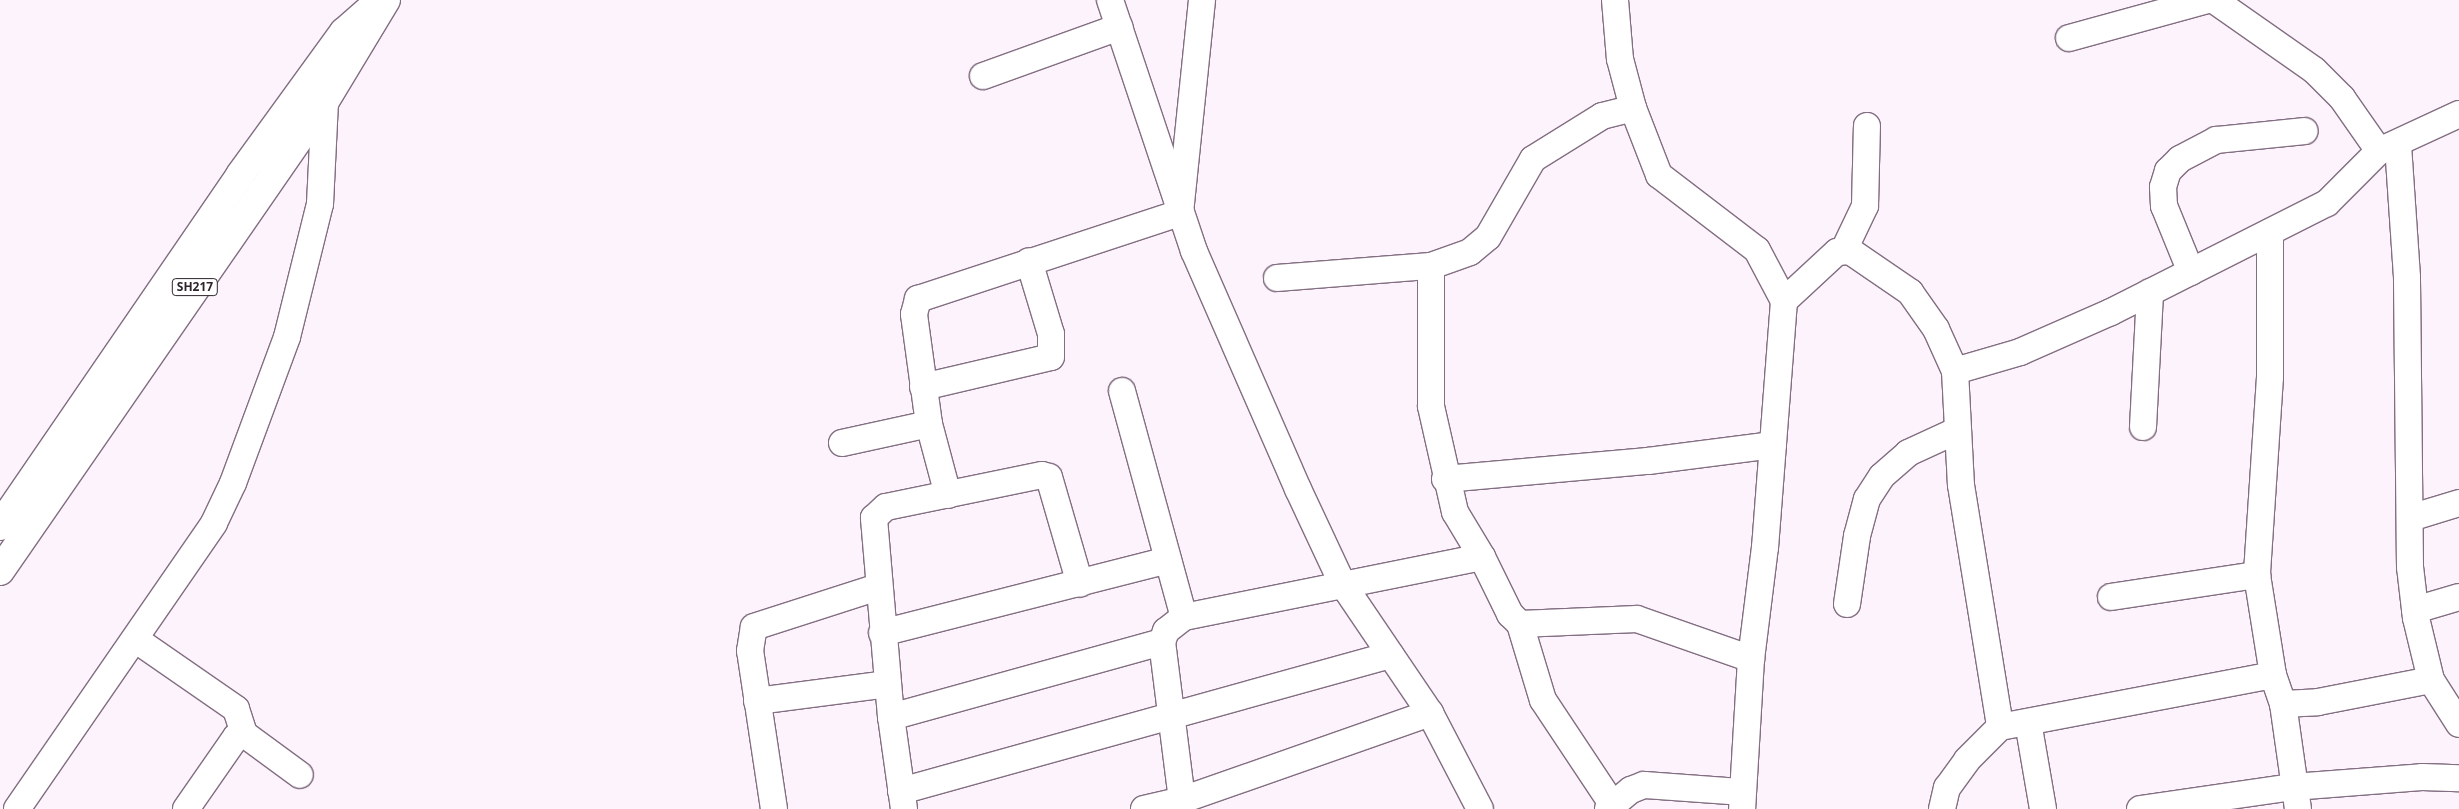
<!DOCTYPE html>
<style>
body{margin:0}
#map{position:relative;width:2459px;height:809px;overflow:hidden;background:#fcf3fc;font-family:"Noto Sans",sans-serif}
div>[style]{position:absolute}
[style*='--x']{left:calc(var(--x)*1px);top:calc(var(--y)*1px);width:calc(var(--w)*1px);rotate:calc(var(--a)*1deg)}
.roads{filter:drop-shadow(1px 0 #836e82) drop-shadow(-1px 0 #836e82) drop-shadow(0 1px #836e82) drop-shadow(0 -1px #836e82)}
.minor>*{height:26px;margin:-13px;padding:0 13px;transform-origin:13px;border-radius:13px;background:#fff}
.major>*{height:28px;margin:-14px;padding:0 14px;transform-origin:14px;border-radius:14px;background:#fff}
span{translate:-50% -50%;white-space:nowrap;text-align:center;line-height:1.15;-webkit-text-stroke:4px #fff;paint-order:stroke}
.shield-label span{padding:1px 4px;background:#fff;border:1px solid;border-radius:4px;-webkit-text-stroke-width:0}
.shield-label{font-size:12px;color:#2d242c;font-weight:700}
</style>
<div id="map">
<div class="roads">
<div class="minor">
<i style="--x:1110;--y:0;--w:265;--a:71.5"></i>
<i style="--x:1194;--y:251;--w:260;--a:66.4"></i>
<i style="--x:1298;--y:489;--w:104;--a:64.9"></i>
<i style="--x:1342;--y:583;--w:157;--a:55.9"></i>
<i style="--x:1430;--y:713;--w:108;--a:62.5"></i>
<i style="--x:1615;--y:0;--w:59;--a:85.2"></i>
<i style="--x:1620;--y:59;--w:51;--a:75.1"></i>
<i style="--x:1633;--y:108;--w:72;--a:68.8"></i>
<i style="--x:1659;--y:175;--w:123;--a:37.4"></i>
<i style="--x:1757;--y:250;--w:58;--a:62.1"></i>
<i style="--x:1784;--y:301;--w:247;--a:94.4"></i>
<i style="--x:1765;--y:547;--w:113;--a:97.1"></i>
<i style="--x:1751;--y:659;--w:150;--a:93.4"></i>
<i style="--x:2214;--y:0;--w:122;--a:35"></i>
<i style="--x:2314;--y:70;--w:40;--a:45"></i>
<i style="--x:2342;--y:98;--w:65;--a:55.1"></i>
<i style="--x:2379;--y:151;--w:88;--a:-24.8"></i>
<i style="--x:2069;--y:38;--w:144;--a:-15.3"></i>
<i style="--x:983;--y:76;--w:145;--a:-19.8"></i>
<i style="--x:2270;--y:232;--w:145;--a:90"></i>
<i style="--x:2270;--y:377;--w:198;--a:93.8"></i>
<i style="--x:2257;--y:575;--w:101;--a:80.9"></i>
<i style="--x:1844;--y:250;--w:49;--a:-64.5"></i>
<i style="--x:1865;--y:206;--w:80;--a:-88.6"></i>
<i style="--x:2191;--y:272;--w:71;--a:-112.2"></i>
<i style="--x:2164;--y:206;--w:19;--a:-93"></i>
<i style="--x:2163;--y:187;--w:17;--a:-73"></i>
<i style="--x:2168;--y:171;--w:17;--a:-45"></i>
<i style="--x:2180;--y:159;--w:41;--a:-27.8"></i>
<i style="--x:2216;--y:140;--w:89;--a:-5.8"></i>
<i style="--x:1277;--y:278;--w:154;--a:-4.5"></i>
<i style="--x:1784;--y:301;--w:72;--a:-42.8"></i>
<i style="--x:1837;--y:252;--w:13;--a:-4"></i>
<i style="--x:1850;--y:251;--w:73;--a:34.3"></i>
<i style="--x:1910;--y:292;--w:45;--a:54.9"></i>
<i style="--x:1936;--y:329;--w:46;--a:65.7"></i>
<i style="--x:1955;--y:371;--w:68;--a:-16.3"></i>
<i style="--x:2020;--y:352;--w:99;--a:-23.7"></i>
<i style="--x:2111;--y:312;--w:242;--a:-26.8"></i>
<i style="--x:2327;--y:203;--w:74;--a:-45"></i>
<i style="--x:1955;--y:371;--w:114;--a:87"></i>
<i style="--x:1961;--y:485;--w:245;--a:80.8"></i>
<i style="--x:2000;--y:727;--w:278;--a:-10.8"></i>
<i style="--x:2273;--y:675;--w:31;--a:71"></i>
<i style="--x:923;--y:387;--w:131;--a:-13.2"></i>
<i style="--x:1051;--y:357;--w:23;--a:-90"></i>
<i style="--x:1051;--y:334;--w:76;--a:-106.8"></i>
<i style="--x:1122;--y:391;--w:234;--a:74.7"></i>
<i style="--x:2143;--y:427;--w:135;--a:-87"></i>
<i style="--x:842;--y:443;--w:89;--a:-12.3"></i>
<i style="--x:1445;--y:479;--w:204;--a:-5.1"></i>
<i style="--x:1648;--y:461;--w:126;--a:-7.3"></i>
<i style="--x:948;--y:495;--w:73;--a:-105"></i>
<i style="--x:929;--y:424;--w:111;--a:-97.8"></i>
<i style="--x:914;--y:314;--w:16;--a:-75"></i>
<i style="--x:918;--y:299;--w:276;--a:-18.2"></i>
<i style="--x:1180;--y:213;--w:214;--a:-84.1"></i>
<i style="--x:2410;--y:518;--w:51;--a:-17"></i>
<i style="--x:1482;--y:557;--w:52;--a:-121"></i>
<i style="--x:1455;--y:512;--w:109;--a:-102.8"></i>
<i style="--x:1431;--y:406;--w:140;--a:-90"></i>
<i style="--x:1431;--y:266;--w:41;--a:-19.7"></i>
<i style="--x:1470;--y:252;--w:23;--a:-40"></i>
<i style="--x:1488;--y:237;--w:90;--a:-60"></i>
<i style="--x:1533;--y:159;--w:81;--a:-31.9"></i>
<i style="--x:1602;--y:116;--w:32;--a:-14"></i>
<i style="--x:2111;--y:597;--w:148;--a:-8.6"></i>
<i style="--x:1847;--y:604;--w:69;--a:-81.6"></i>
<i style="--x:1857;--y:536;--w:38;--a:-75"></i>
<i style="--x:1867;--y:499;--w:27;--a:-57"></i>
<i style="--x:1882;--y:476;--w:35;--a:-41"></i>
<i style="--x:1908;--y:453;--w:55;--a:-24.7"></i>
<i style="--x:2415;--y:610;--w:46;--a:-16.5"></i>
<i style="--x:1520;--y:624;--w:79;--a:73.2"></i>
<i style="--x:1543;--y:700;--w:125;--a:56.4"></i>
<i style="--x:882;--y:633;--w:295;--a:-14.3"></i>
<i style="--x:135;--y:639;--w:123;--a:34.7"></i>
<i style="--x:236;--y:709;--w:26;--a:72"></i>
<i style="--x:2431;--y:680;--w:52;--a:57.5"></i>
<i style="--x:757;--y:701;--w:132;--a:-7.4"></i>
<i style="--x:891;--y:717;--w:281;--a:-15.5"></i>
<i style="--x:2028;--y:722;--w:88;--a:80.2"></i>
<i style="--x:901;--y:791;--w:508;--a:-15.54"></i>
<i style="--x:1182;--y:800;--w:263;--a:-19.3"></i>
<i style="--x:17;--y:809;--w:347;--a:-55.4"></i>
<i style="--x:214;--y:523;--w:44;--a:-64.6"></i>
<i style="--x:233;--y:483;--w:156;--a:-69.7"></i>
<i style="--x:287;--y:337;--w:137;--a:-76.1"></i>
<i style="--x:320;--y:204;--w:103;--a:-87.2"></i>
<i style="--x:186;--y:809;--w:88;--a:-55.2"></i>
<i style="--x:236;--y:737;--w:9;--a:-21"></i>
<i style="--x:244;--y:734;--w:69;--a:36.2"></i>
<i style="--x:774;--y:809;--w:160;--a:-98.6"></i>
<i style="--x:750;--y:651;--w:24;--a:-81"></i>
<i style="--x:754;--y:627;--w:130;--a:-17.9"></i>
<i style="--x:904;--y:809;--w:93;--a:-98"></i>
<i style="--x:891;--y:717;--w:200;--a:-94.9"></i>
<i style="--x:874;--y:518;--w:16;--a:-43"></i>
<i style="--x:886;--y:507;--w:159;--a:-11.6"></i>
<i style="--x:1042;--y:475;--w:7;--a:16"></i>
<i style="--x:1049;--y:477;--w:111;--a:73.8"></i>
<i style="--x:1144;--y:809;--w:39;--a:-13"></i>
<i style="--x:1182;--y:800;--w:159;--a:-97.2"></i>
<i style="--x:1162;--y:642;--w:12;--a:-70"></i>
<i style="--x:1166;--y:631;--w:23;--a:-38"></i>
<i style="--x:1184;--y:617;--w:304;--a:-11.4"></i>
<i style="--x:1482;--y:557;--w:64;--a:63.8"></i>
<i style="--x:1510;--y:614;--w:14;--a:45"></i>
<i style="--x:1520;--y:624;--w:117;--a:-2.4"></i>
<i style="--x:1637;--y:619;--w:121;--a:19.3"></i>
<i style="--x:1608;--y:809;--w:30;--a:-40"></i>
<i style="--x:1631;--y:790;--w:14;--a:-21"></i>
<i style="--x:1644;--y:785;--w:97;--a:4.1"></i>
<i style="--x:1942;--y:809;--w:22;--a:-77"></i>
<i style="--x:1947;--y:788;--w:34;--a:-54"></i>
<i style="--x:1967;--y:760;--w:47;--a:-45"></i>
<i style="--x:2140;--y:809;--w:155;--a:-8.2"></i>
<i style="--x:2293;--y:787;--w:129;--a:-4.4"></i>
<i style="--x:2422;--y:777;--w:37;--a:2"></i>
<i style="--x:2298;--y:809;--w:106;--a:-98.1"></i>
<i style="--x:2283;--y:704;--w:35;--a:-3"></i>
<i style="--x:2318;--y:702;--w:115;--a:-11"></i>
<i style="--x:2431;--y:680;--w:64;--a:-103.6"></i>
<i style="--x:2416;--y:618;--w:51;--a:-96.7"></i>
<i style="--x:2410;--y:567;--w:290;--a:-90.6"></i>
<i style="--x:2407;--y:277;--w:132;--a:-93.9"></i>
</div>
<div class="major">
<i style="--x:0;--y:526;--w:425;--a:-55.6"></i>
<i style="--x:240;--y:175;--w:177;--a:-54"></i>
<i style="--x:344;--y:32;--w:44;--a:-41.3"></i>
<i style="--x:0;--y:571;--w:571;--a:-55.34"></i>
<i style="--x:325;--y:101;--w:118;--a:-58.9"></i>
</div>
</div>
<div class="shield-label">
<span style="left:195px;top:287px">SH217</span>
</div>
</div>
